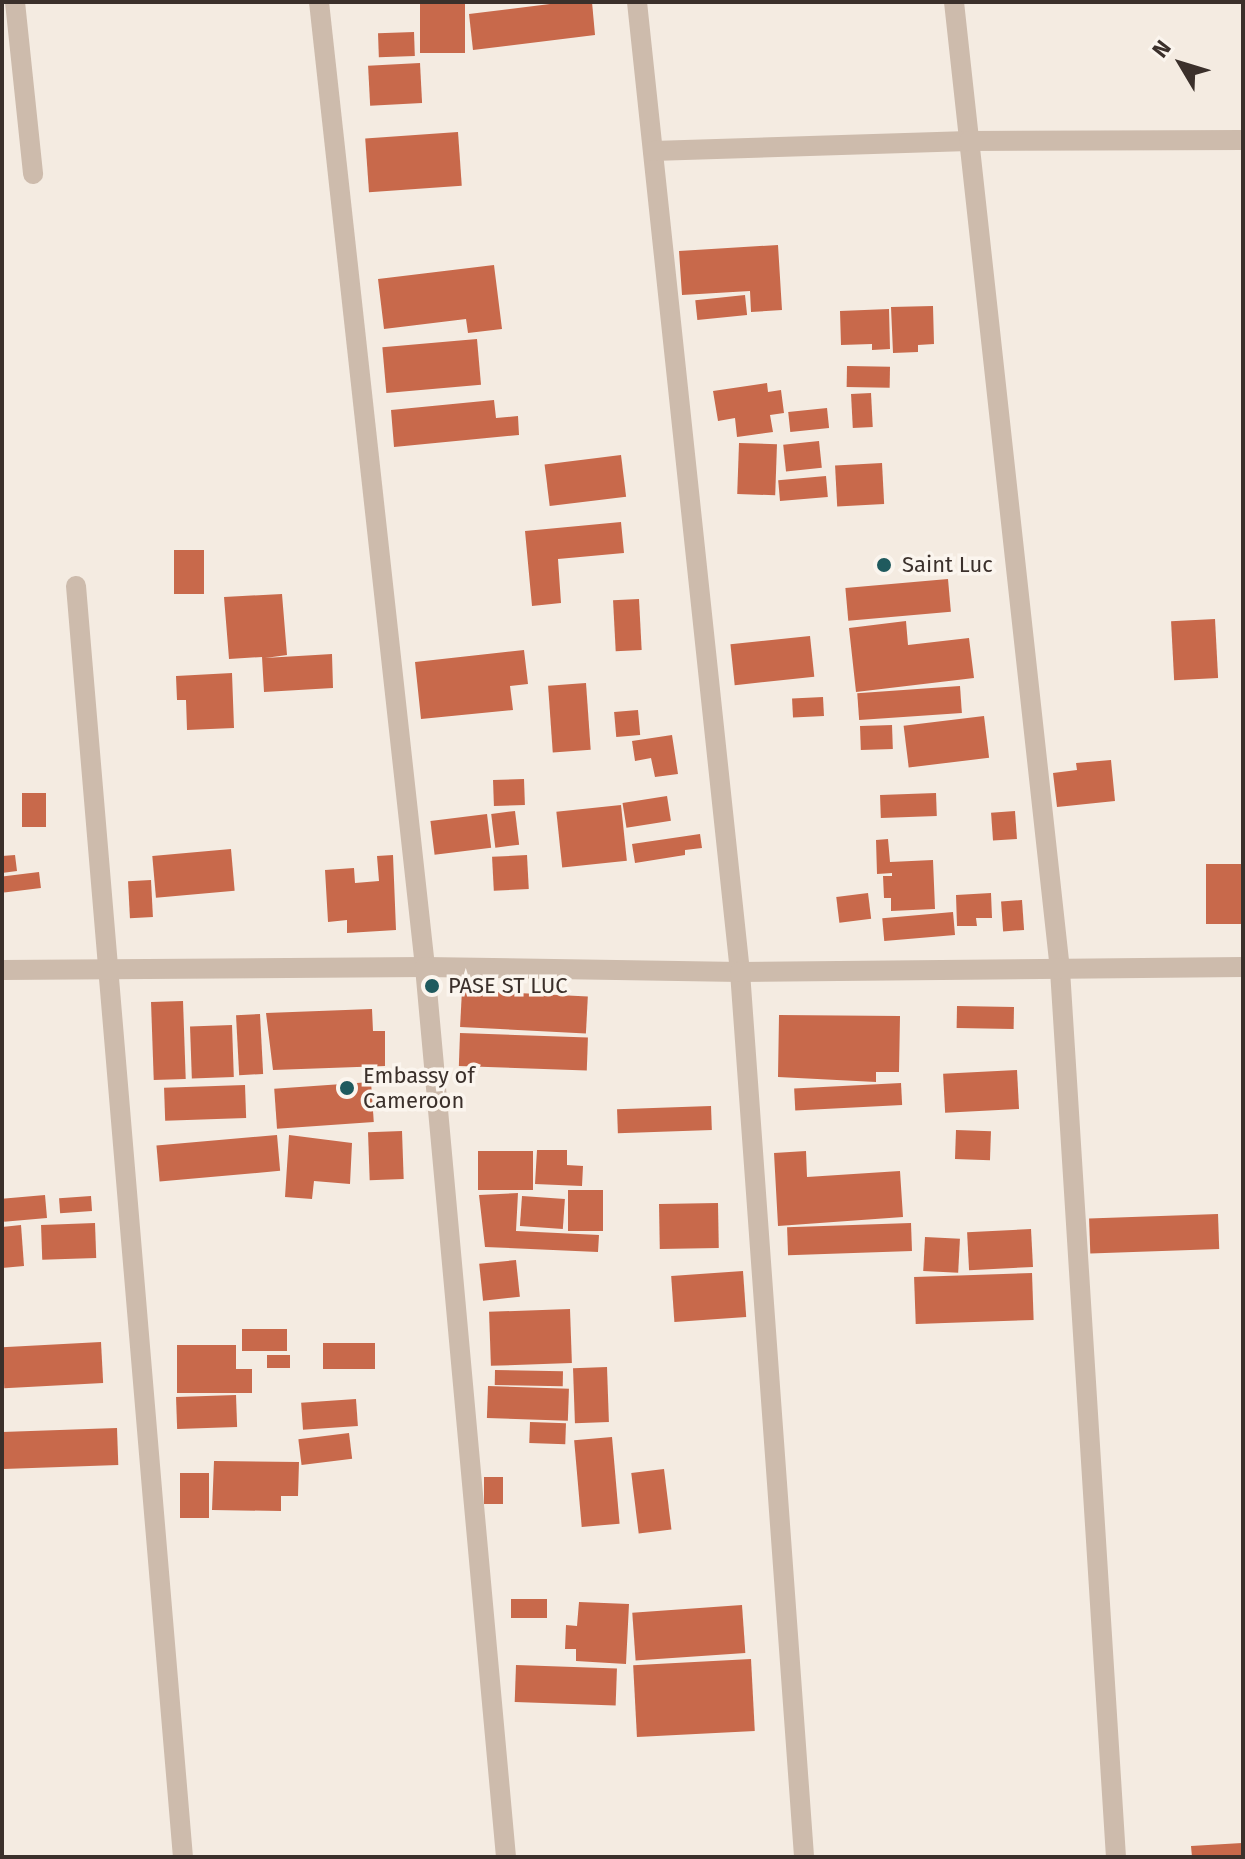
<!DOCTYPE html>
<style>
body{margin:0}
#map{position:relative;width:1245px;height:1859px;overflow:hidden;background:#f4ebe1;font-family:"Fira Sans",sans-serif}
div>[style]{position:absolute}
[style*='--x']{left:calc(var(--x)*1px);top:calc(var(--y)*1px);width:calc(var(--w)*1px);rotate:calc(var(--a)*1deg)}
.building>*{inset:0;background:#c8694b;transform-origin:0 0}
.minor>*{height:20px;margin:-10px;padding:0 10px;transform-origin:10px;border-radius:10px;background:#cdbbac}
.dots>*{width:22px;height:22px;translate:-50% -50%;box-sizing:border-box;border:4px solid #fbf5ee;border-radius:50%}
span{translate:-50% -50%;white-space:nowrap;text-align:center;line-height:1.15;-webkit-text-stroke:7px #fbf5ee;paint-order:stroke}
.poi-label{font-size:22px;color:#3b302b}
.left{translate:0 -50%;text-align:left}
.frame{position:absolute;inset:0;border:4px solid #3b302b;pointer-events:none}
.north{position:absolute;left:1141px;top:24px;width:80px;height:80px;-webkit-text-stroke:6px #fbf5ee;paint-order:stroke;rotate:308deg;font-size:22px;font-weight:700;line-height:32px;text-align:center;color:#3b302b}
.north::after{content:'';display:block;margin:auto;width:28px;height:36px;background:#3b302b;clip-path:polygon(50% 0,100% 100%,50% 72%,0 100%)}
</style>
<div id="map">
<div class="building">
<i style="left:420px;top:2px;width:45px;height:51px"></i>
<i style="clip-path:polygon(566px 2px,592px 2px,595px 35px,473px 50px,469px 14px)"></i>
<i style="left:414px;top:32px;width:24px;height:36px;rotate:88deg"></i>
<i style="left:420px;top:63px;width:40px;height:52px;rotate:87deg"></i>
<i style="left:458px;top:132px;width:54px;height:93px;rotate:86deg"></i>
<i style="clip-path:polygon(778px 245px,782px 310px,751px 312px,750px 291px,682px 295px,679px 251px)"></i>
<i style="clip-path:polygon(494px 265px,502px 329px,468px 333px,466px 319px,384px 329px,378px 279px)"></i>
<i style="left:745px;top:295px;width:20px;height:50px;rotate:84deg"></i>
<i style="clip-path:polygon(933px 306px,934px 344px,918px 345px,918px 352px,893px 353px,891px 307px)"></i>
<i style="clip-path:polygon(889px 309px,890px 349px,872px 350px,872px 344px,841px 345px,840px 311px)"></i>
<i style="left:477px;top:339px;width:46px;height:95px;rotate:85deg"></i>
<i style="left:847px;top:366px;width:43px;height:21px;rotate:1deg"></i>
<i style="clip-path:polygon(767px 383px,768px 392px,781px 390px,784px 413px,770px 415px,773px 432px,737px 437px,735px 418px,718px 421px,713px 391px)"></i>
<i style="left:871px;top:393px;width:34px;height:20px;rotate:87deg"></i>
<i style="clip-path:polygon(494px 400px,496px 418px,518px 416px,519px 435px,394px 447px,391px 410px)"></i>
<i style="left:827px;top:408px;width:20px;height:39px;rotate:84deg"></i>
<i style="left:819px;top:441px;width:27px;height:36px;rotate:84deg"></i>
<i style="left:739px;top:443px;width:38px;height:51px;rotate:2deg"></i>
<i style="left:621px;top:455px;width:42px;height:77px;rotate:83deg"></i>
<i style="left:882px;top:463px;width:41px;height:47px;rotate:87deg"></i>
<i style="left:826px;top:476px;width:21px;height:48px;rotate:85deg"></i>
<i style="clip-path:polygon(621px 522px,624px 553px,558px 559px,561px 603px,532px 606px,525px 531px)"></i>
<i style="left:204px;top:550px;width:44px;height:30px;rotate:90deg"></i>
<i style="left:948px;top:579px;width:33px;height:103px;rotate:85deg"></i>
<i style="clip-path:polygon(282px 594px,287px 655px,265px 658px,332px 654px,333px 688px,264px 692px,262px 657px,229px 659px,224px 597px)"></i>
<i style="left:639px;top:599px;width:51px;height:26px;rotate:87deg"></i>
<i style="left:1215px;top:619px;width:59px;height:44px;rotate:87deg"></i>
<i style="clip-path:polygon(906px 621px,908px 645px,969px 638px,974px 678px,856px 692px,849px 628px)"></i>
<i style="left:810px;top:636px;width:41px;height:80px;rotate:84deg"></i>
<i style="clip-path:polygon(524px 650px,528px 684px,510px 686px,513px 710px,421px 719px,415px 662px)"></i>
<i style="clip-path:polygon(232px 673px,234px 728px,187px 730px,186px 700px,177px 700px,176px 676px)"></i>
<i style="left:586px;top:683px;width:67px;height:38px;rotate:86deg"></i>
<i style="left:960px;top:686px;width:27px;height:103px;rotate:86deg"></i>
<i style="left:823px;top:697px;width:19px;height:31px;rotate:87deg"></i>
<i style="left:638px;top:710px;width:25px;height:24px;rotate:85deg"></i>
<i style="left:984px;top:716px;width:42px;height:81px;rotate:83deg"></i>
<i style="left:892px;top:725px;width:24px;height:32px;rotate:88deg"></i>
<i style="clip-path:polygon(672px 735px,678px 774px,655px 777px,651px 758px,635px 761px,632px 741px)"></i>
<i style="clip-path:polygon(1111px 760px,1115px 801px,1057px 807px,1053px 773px,1077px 770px,1076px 763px)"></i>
<i style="left:524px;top:779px;width:26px;height:31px;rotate:88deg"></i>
<i style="left:22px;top:793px;width:24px;height:34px"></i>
<i style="left:936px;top:793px;width:23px;height:56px;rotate:88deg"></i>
<i style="left:667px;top:796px;width:25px;height:45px;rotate:81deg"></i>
<i style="left:621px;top:805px;width:56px;height:65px;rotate:84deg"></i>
<i style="left:515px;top:811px;width:34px;height:24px;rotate:83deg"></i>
<i style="left:1015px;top:811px;width:28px;height:24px;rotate:86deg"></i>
<i style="left:487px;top:814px;width:34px;height:57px;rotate:83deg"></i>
<i style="clip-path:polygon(700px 834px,702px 848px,685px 850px,685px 855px,635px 863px,632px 844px)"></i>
<i style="clip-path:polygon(888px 839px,890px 862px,933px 860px,935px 909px,891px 911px,891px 898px,884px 898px,883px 876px,892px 876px,892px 873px,877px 874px,876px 840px)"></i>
<i style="left:231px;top:849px;width:42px;height:79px;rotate:85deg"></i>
<i style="clip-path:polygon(15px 855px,17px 871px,2px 873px,2px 856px)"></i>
<i style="clip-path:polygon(393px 855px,396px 930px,347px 933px,347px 920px,328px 922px,325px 870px,354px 868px,355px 883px,379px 881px,377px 856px)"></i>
<i style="left:527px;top:855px;width:34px;height:35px;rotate:87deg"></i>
<i style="left:1243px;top:864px;width:60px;height:37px;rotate:90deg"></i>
<i style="left:39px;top:872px;width:16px;height:37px;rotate:83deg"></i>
<i style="left:151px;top:880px;width:37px;height:23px;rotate:87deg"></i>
<i style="left:868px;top:893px;width:26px;height:32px;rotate:83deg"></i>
<i style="clip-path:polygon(991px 893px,992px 918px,976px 918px,977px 926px,957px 926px,956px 895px)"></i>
<i style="left:1022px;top:900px;width:30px;height:21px;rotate:86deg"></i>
<i style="left:953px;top:912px;width:23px;height:71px;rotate:85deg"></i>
<i style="left:462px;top:990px;width:126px;height:37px;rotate:3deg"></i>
<i style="left:183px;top:1001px;width:78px;height:32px;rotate:88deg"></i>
<i style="left:957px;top:1006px;width:57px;height:22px;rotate:1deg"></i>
<i style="clip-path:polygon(372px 1009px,373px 1031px,385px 1031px,385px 1066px,273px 1070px,266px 1013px)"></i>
<i style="left:260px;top:1014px;width:60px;height:24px;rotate:87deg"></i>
<i style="clip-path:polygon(779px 1015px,900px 1016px,899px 1072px,876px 1072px,876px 1082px,778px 1077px)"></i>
<i style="left:232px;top:1025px;width:52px;height:42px;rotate:88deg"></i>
<i style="left:460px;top:1033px;width:128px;height:33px;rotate:2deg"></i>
<i style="left:1017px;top:1070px;width:39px;height:74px;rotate:87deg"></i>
<i style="left:371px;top:1082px;width:40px;height:97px;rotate:86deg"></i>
<i style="left:901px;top:1083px;width:22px;height:107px;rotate:87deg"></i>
<i style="left:245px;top:1085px;width:33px;height:81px;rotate:88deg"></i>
<i style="left:711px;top:1106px;width:24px;height:94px;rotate:88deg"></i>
<i style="left:956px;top:1130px;width:35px;height:29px;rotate:2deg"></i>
<i style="left:402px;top:1131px;width:48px;height:34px;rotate:88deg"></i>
<i style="left:277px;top:1135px;width:36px;height:121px;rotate:85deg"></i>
<i style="clip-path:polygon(289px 1135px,352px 1143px,350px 1184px,314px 1181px,312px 1199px,285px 1197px)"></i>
<i style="clip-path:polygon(537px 1150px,567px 1150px,567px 1165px,583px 1166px,582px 1186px,535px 1184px)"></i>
<i style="left:478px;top:1151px;width:55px;height:39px"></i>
<i style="clip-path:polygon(806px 1151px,807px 1177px,900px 1171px,903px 1217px,778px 1226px,774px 1153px)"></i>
<i style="left:568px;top:1190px;width:35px;height:41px"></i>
<i style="clip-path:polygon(518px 1193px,516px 1231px,599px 1235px,598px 1252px,485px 1247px,479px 1195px)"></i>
<i style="left:45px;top:1195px;width:23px;height:43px;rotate:85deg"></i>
<i style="left:91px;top:1196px;width:15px;height:32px;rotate:86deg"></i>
<i style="left:522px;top:1196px;width:43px;height:30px;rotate:4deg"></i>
<i style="left:718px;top:1203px;width:45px;height:59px;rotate:89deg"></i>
<i style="left:1218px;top:1214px;width:35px;height:129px;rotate:88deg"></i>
<i style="left:95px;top:1223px;width:35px;height:54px;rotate:88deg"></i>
<i style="left:911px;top:1223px;width:28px;height:124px;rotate:88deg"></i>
<i style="clip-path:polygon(21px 1225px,24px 1266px,2px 1268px,2px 1227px)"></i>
<i style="left:1031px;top:1229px;width:38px;height:64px;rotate:87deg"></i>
<i style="left:925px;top:1237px;width:35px;height:34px;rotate:3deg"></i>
<i style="left:516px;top:1260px;width:37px;height:37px;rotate:84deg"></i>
<i style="left:743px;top:1271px;width:46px;height:72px;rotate:86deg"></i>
<i style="left:1032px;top:1273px;width:47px;height:118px;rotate:88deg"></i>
<i style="left:570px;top:1309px;width:54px;height:81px;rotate:88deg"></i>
<i style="left:287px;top:1329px;width:22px;height:45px;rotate:90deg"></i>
<i style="left:101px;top:1342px;width:41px;height:99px;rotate:87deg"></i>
<i style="left:323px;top:1343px;width:52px;height:26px"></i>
<i style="clip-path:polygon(177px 1345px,236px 1345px,236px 1369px,252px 1369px,252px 1393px,177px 1393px)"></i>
<i style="left:267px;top:1355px;width:23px;height:13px"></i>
<i style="left:607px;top:1367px;width:55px;height:34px;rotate:88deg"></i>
<i style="left:495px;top:1370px;width:68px;height:15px;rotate:1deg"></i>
<i style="left:488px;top:1386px;width:81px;height:32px;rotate:2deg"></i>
<i style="left:236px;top:1395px;width:32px;height:60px;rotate:88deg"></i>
<i style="left:356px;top:1399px;width:27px;height:55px;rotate:86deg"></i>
<i style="left:530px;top:1422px;width:36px;height:21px;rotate:2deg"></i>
<i style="left:117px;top:1428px;width:37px;height:115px;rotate:88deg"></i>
<i style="left:349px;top:1433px;width:26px;height:51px;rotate:83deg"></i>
<i style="left:612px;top:1437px;width:87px;height:38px;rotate:85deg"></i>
<i style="clip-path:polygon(214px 1461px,299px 1462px,298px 1496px,281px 1496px,281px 1511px,212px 1510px)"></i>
<i style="left:664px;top:1469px;width:61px;height:33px;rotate:83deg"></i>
<i style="left:180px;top:1473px;width:29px;height:45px"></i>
<i style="left:484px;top:1477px;width:19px;height:27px"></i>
<i style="left:511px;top:1599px;width:36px;height:19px"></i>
<i style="clip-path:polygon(579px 1602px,629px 1604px,626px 1664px,576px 1661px,576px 1649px,565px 1649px,566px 1625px,577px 1626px)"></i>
<i style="left:742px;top:1605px;width:48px;height:110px;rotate:86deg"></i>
<i style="left:751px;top:1659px;width:72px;height:118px;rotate:87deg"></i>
<i style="left:516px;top:1665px;width:101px;height:37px;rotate:2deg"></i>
<i style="clip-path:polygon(1242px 1843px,1242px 1857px,1192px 1857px,1191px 1846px)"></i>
</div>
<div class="minor">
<i style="--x:15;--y:2;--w:173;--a:84"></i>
<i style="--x:319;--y:2;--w:971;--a:83.73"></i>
<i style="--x:425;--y:967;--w:894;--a:84.8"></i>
<i style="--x:637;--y:2;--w:975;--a:83.94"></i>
<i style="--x:740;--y:972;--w:887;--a:85.86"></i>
<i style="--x:954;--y:2;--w:974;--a:83.75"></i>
<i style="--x:1060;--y:970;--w:889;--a:86.39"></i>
<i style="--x:653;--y:151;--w:316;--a:-1.8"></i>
<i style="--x:969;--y:141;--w:274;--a:-0.2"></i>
<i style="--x:76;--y:586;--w:1275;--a:85.19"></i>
<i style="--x:2;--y:970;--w:423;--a:-0.4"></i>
<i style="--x:425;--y:967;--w:315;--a:0.9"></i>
<i style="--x:740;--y:972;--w:503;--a:-0.57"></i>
</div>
<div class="dots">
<i style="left:884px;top:565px;background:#1f5a5e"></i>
<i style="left:432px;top:986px;background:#1f5a5e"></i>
<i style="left:347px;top:1088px;background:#1f5a5e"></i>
</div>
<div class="poi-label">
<span class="left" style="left:902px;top:565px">Saint Luc</span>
<span class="left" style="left:448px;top:986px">PASE ST LUC</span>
<span class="left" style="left:363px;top:1088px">Embassy of<br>Cameroon</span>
</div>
<div class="frame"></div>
<div class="north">N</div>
</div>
